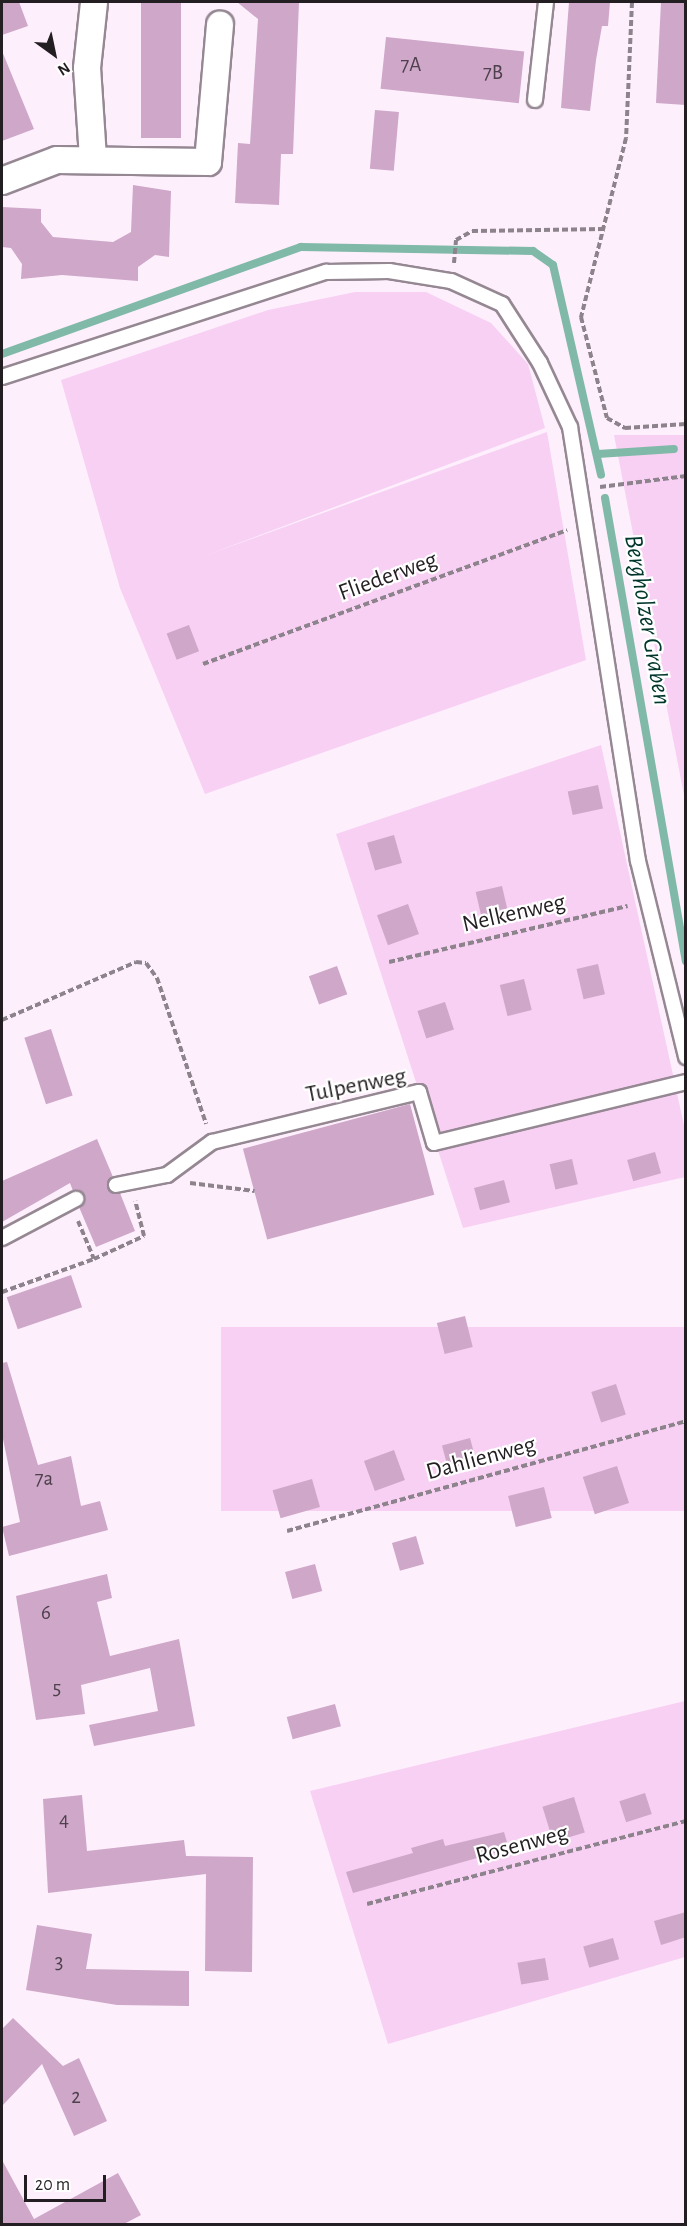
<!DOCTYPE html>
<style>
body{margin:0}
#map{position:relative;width:687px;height:2226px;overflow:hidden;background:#feeffc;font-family:"Alegreya Sans",sans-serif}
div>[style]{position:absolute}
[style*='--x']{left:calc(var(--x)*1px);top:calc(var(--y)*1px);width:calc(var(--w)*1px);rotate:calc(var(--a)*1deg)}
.green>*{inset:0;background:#f8d0f3;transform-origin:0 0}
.stream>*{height:8px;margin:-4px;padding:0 4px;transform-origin:4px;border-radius:4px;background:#80b9a8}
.building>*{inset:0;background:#cea7c9;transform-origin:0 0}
.path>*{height:4px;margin-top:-2px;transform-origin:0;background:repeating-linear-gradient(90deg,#8d838c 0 6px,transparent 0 9px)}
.roads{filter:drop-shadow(2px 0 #958893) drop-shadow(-2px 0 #958893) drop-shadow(0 2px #958893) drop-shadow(0 -2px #958893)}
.service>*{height:14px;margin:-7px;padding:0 7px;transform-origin:7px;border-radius:7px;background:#fff}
.minor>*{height:26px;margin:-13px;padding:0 13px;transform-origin:13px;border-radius:13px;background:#fff}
span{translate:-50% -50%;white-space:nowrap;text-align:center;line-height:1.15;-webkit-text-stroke:4.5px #fff;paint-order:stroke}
.number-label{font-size:21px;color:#4e404c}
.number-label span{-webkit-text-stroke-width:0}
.street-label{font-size:24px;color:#231e22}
.water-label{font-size:26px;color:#00362b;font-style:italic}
.frame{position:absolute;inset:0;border:3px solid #231e22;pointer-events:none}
.north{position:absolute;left:24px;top:24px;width:60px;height:60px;-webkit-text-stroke:4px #fff;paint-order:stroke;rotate:147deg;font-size:16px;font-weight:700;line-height:24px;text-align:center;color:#231e22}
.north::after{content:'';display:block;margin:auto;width:21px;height:27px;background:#231e22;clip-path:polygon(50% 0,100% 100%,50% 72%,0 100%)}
.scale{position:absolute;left:24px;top:2175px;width:82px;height:27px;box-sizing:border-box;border:3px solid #231e22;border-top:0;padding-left:8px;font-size:18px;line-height:21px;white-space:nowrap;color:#231e22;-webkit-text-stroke:4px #fff;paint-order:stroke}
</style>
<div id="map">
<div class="green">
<i style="clip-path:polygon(355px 292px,426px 292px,491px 323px,528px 364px,545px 428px,204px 556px,547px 432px,586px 660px,205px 794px,120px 588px,61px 380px,268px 310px)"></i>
<i style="clip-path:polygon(614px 435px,685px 435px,685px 800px,651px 627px)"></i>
<i style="clip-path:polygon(601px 745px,685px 1130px,685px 1177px,463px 1228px,336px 834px)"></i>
<i style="left:685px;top:1327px;width:184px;height:464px;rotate:90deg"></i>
<i style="clip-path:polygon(685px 1701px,685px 1957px,388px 2044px,310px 1791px)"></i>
</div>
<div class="stream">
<i style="--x:2;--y:354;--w:318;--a:-19.7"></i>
<i style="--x:301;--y:247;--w:232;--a:1"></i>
<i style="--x:533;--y:251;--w:24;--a:35"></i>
<i style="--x:553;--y:265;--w:215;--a:77.1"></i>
<i style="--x:598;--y:454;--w:76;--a:-3.8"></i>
<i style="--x:605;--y:498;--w:470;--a:80.1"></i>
</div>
<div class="building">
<i style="clip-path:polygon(2px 2px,19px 2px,28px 26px,2px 35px)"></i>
<i style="left:141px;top:2px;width:40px;height:136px"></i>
<i style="clip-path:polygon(237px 2px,299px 2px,293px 154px,281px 154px,279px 205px,235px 203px,238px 143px,250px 144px,258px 19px)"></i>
<i style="clip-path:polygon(569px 2px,610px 2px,608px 26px,602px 26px,596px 60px,590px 111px,561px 108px)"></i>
<i style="clip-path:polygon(661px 2px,686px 2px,686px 105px,656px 103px)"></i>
<i style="left:386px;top:37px;width:139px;height:52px;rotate:6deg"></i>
<i style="clip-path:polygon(2px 51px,34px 129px,2px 141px)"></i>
<i style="left:375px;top:110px;width:24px;height:59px;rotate:5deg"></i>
<i style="clip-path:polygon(133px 185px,171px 191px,169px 257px,155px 255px,138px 267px,138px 281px,62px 275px,21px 279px,22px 264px,11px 248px,2px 247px,2px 207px,41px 209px,41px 222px,53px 237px,113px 242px,131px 232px)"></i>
<i style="left:189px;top:625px;width:28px;height:24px;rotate:69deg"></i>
<i style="left:598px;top:785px;width:24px;height:31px;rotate:78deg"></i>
<i style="left:394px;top:835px;width:29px;height:28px;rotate:74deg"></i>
<i style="left:502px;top:886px;width:32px;height:27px;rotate:77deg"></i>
<i style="left:408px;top:904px;width:32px;height:33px;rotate:70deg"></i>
<i style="left:598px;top:964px;width:31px;height:22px;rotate:77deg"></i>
<i style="left:337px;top:966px;width:30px;height:30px;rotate:70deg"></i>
<i style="left:524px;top:979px;width:32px;height:25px;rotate:76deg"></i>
<i style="left:445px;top:1002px;width:29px;height:29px;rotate:72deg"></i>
<i style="left:51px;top:1029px;width:70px;height:28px;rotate:72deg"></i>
<i style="left:410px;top:1104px;width:94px;height:173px;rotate:75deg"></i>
<i style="clip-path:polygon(97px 1139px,113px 1177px,107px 1187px,120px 1193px,135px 1231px,96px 1247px,79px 1207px,84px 1195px,73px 1191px,70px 1183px,2px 1222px,2px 1181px)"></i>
<i style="left:655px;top:1152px;width:22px;height:29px;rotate:74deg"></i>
<i style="left:572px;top:1159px;width:26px;height:23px;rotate:77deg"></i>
<i style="left:504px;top:1180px;width:23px;height:31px;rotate:75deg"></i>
<i style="left:71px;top:1275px;width:34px;height:68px;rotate:71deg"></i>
<i style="left:465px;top:1316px;width:32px;height:29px;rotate:76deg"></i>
<i style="clip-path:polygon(7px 1362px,38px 1465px,71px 1456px,81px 1506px,100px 1501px,108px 1530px,9px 1556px,2px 1527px,20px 1522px,2px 1434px,2px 1363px)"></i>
<i style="left:616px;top:1384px;width:32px;height:26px;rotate:72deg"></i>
<i style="left:470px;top:1438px;width:24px;height:29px;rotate:75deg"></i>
<i style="left:394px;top:1450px;width:32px;height:32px;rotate:70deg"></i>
<i style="left:617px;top:1466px;width:39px;height:36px;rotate:72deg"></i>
<i style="left:312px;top:1479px;width:29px;height:41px;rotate:74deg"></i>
<i style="left:544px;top:1487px;width:32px;height:37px;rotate:76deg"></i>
<i style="left:416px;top:1536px;width:29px;height:25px;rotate:74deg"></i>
<i style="left:315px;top:1564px;width:28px;height:31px;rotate:75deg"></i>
<i style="clip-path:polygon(107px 1574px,112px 1598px,97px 1602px,110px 1656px,179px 1639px,195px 1726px,94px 1746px,89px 1725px,158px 1711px,150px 1668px,81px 1685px,85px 1714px,36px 1720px,16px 1596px)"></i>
<i style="left:335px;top:1704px;width:23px;height:50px;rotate:75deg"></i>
<i style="left:645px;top:1793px;width:22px;height:27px;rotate:72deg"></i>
<i style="clip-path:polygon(82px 1795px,87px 1851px,184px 1840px,186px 1856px,253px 1857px,252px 1972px,205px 1971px,206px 1874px,48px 1893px,43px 1799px)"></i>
<i style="left:574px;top:1797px;width:37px;height:33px;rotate:73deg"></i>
<i style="clip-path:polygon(504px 1832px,509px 1849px,353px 1893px,346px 1872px,413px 1853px,411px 1848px,443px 1839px,445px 1846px)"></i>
<i style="clip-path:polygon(686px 1912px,686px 1937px,661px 1945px,654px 1921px)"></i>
<i style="clip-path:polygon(37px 1925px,92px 1934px,86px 1969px,189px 1971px,189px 2006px,117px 2005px,26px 1990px)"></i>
<i style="left:613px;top:1938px;width:22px;height:31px;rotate:74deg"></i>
<i style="left:545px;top:1958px;width:22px;height:28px;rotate:80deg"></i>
<i style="clip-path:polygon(13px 2018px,63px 2066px,79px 2058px,107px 2121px,74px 2136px,42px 2064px,2px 2106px,2px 2029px)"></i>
<i style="clip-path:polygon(2px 2160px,34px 2219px,118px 2173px,141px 2215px,124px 2224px,2px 2224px)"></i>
</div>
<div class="path">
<i style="--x:632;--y:2;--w:136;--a:92.5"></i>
<i style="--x:626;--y:138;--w:185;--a:104.1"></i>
<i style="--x:581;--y:317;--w:104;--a:75.6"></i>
<i style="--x:607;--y:418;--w:21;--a:29"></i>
<i style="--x:625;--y:428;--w:61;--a:-3.8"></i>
<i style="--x:454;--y:263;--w:23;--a:-85"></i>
<i style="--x:456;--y:240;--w:18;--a:-29"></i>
<i style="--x:472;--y:231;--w:131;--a:-0.9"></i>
<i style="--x:600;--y:487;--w:87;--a:-7.3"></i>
<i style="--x:203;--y:664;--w:388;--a:-20.2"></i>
<i style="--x:389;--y:962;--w:245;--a:-13.2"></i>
<i style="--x:2;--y:1020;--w:146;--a:-23.4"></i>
<i style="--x:136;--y:962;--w:10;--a:6"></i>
<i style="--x:146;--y:963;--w:19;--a:54"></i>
<i style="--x:157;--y:978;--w:154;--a:71.4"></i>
<i style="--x:190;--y:1183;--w:65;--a:7"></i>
<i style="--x:78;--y:1221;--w:41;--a:67.2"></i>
<i style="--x:94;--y:1259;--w:55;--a:-24.7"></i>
<i style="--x:144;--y:1236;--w:36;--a:-104"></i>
<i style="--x:2;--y:1292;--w:98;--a:-19.7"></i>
<i style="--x:287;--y:1531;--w:414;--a:-15.4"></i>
<i style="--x:367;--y:1904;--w:330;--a:-14.6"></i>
</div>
<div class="roads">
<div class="service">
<i style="--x:535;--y:100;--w:99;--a:-83.6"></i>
<i style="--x:2;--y:377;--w:341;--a:-18"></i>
<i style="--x:326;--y:272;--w:63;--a:-0.9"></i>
<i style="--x:389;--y:271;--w:63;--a:9.2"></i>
<i style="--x:451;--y:281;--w:56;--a:24.3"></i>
<i style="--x:502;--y:304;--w:70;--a:57.2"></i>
<i style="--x:540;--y:363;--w:71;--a:64.9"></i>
<i style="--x:570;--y:427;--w:439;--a:81.1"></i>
<i style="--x:638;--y:861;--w:202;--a:76.2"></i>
<i style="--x:116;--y:1185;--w:52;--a:-11.1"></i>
<i style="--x:167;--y:1175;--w:56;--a:-36.3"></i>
<i style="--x:212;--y:1142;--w:213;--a:-13.6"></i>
<i style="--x:419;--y:1092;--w:53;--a:73.6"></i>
<i style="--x:434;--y:1143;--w:259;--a:-13.6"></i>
<i style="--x:2;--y:1238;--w:84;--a:-27.8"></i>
</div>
<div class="minor">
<i style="--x:93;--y:158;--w:90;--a:-93.8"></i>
<i style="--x:87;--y:68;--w:66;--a:-83.9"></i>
<i style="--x:2;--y:181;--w:59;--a:-20.9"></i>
<i style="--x:57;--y:160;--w:151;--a:0.8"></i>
<i style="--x:208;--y:162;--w:138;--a:-85"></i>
</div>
</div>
<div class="number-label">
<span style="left:411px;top:65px">7A</span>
<span style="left:493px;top:73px">7B</span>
<span style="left:44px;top:1479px">7a</span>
<span style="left:46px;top:1613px">6</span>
<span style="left:57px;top:1688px">5</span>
<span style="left:64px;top:1820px">4</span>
<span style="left:59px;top:1962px">3</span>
<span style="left:76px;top:2097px">2</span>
</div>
<div class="street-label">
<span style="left:388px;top:577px;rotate:-20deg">Fliederweg</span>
<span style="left:514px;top:914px;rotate:-13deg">Nelkenweg</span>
<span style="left:356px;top:1086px;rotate:-11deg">Tulpenweg</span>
<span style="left:481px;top:1459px;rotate:-15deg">Dahlienweg</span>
<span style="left:522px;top:1845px;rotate:-15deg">Rosenweg</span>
</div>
<div class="water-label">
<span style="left:647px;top:620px;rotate:80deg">Bergholzer Graben</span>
</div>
<div class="frame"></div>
<div class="north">N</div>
<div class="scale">20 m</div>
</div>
